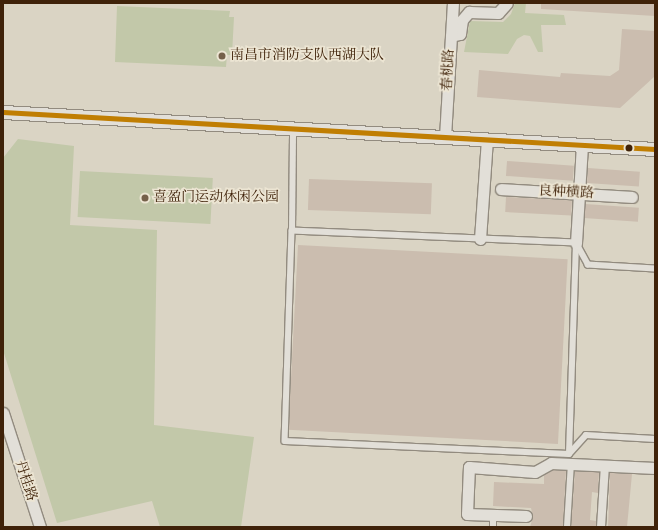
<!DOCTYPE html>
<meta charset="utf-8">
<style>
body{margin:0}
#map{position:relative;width:658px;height:530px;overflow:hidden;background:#dad4c4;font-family:Vollkorn,"Noto Serif SC",serif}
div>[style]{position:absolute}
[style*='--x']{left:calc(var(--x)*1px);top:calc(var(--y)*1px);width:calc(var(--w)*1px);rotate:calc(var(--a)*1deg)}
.green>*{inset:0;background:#c2c8a9;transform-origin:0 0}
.building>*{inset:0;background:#cbbdaf;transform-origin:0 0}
.roads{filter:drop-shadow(1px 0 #928b7f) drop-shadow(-1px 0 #928b7f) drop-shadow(0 1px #928b7f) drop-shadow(0 -1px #928b7f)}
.service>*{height:5.5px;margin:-2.75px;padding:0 2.75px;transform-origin:2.75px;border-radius:2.75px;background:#e2dfd8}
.pedestrian>*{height:8px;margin:-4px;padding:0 4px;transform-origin:4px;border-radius:4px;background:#e2dfd8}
.minor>*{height:11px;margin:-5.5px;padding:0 5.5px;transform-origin:5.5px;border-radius:5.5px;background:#e2dfd8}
.tertiary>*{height:13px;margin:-6.5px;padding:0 6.5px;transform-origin:6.5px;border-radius:6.5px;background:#e2dfd8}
.bus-1>*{height:5px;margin:-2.5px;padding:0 2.5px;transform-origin:2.5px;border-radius:2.5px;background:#c07e03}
.dots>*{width:11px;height:11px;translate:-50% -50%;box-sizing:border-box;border:2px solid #ece5d3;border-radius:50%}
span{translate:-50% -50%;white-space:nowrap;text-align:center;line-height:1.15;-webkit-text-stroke:3.5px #ece5d3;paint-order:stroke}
.poi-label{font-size:14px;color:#3f2209}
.left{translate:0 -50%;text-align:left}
.street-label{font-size:14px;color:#3f2209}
.frame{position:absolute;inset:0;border:4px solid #3f2209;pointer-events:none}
</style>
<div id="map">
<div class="green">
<i style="clip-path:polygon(515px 3px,526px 3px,525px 13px,564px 15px,566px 25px,541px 25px,543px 52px,538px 52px,530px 36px,524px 35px,517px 39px,508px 54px,464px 52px,470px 21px,503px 22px,511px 14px)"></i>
<i style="clip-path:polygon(117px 6px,230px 11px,229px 17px,234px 17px,232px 55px,227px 55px,226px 67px,115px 62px)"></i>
<i style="clip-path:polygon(18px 139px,74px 146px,70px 225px,157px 230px,154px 425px,254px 437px,241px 527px,160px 527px,152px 501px,57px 523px,3px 350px,3px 158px)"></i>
<i style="left:80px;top:171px;width:133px;height:46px;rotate:3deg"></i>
</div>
<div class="building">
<i style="clip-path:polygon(541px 3px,655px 3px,655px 16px,541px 9px)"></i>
<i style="clip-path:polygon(622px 29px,655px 31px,655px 57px,654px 77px,620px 108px,477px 97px,479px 70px,560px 77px,561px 73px,610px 76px,619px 70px)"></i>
<i style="left:507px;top:161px;width:67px;height:15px;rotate:4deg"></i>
<i style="left:588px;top:168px;width:52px;height:15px;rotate:4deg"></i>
<i style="left:309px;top:179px;width:123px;height:31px;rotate:2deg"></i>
<i style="left:506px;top:197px;width:66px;height:15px;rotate:3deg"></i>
<i style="left:585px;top:204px;width:54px;height:14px;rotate:4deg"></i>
<i style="left:298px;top:245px;width:270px;height:185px;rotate:3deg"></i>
<i style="clip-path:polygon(553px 470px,566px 471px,563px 527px,530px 527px,533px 517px,531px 508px,493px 506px,494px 482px,544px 484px,544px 475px)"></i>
<i style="clip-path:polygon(575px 471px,599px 472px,598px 493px,592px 492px,590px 520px,596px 521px,596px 527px,571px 527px)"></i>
<i style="clip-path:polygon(610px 473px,632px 474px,627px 527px,608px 527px)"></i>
</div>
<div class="roads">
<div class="service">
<i style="--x:292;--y:231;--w:102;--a:-89.4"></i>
<i style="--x:655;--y:269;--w:67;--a:-176.6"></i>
<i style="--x:588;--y:265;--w:25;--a:-119"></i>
<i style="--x:576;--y:243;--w:284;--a:-177.6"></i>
<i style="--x:292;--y:231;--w:210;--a:91.9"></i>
<i style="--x:285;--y:441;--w:284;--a:2.6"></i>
<i style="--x:569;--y:454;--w:25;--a:-48"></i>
<i style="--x:586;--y:435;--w:69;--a:3.3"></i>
<i style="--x:569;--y:454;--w:211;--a:-88.1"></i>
<i style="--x:493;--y:527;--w:12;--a:-90"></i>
<i style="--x:567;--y:527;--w:63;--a:-86.4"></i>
</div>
<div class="pedestrian">
<i style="--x:601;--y:527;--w:62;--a:-86.3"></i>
</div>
<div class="minor">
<i style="--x:451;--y:36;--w:9;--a:-13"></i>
<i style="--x:460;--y:34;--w:14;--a:-82"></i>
<i style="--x:462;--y:20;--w:11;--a:-49"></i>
<i style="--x:469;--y:12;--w:29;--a:2"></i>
<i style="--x:498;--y:13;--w:13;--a:-48"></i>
<i style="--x:445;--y:137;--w:134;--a:-86.6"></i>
<i style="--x:501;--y:189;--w:131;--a:3.5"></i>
<i style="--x:480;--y:239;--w:99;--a:-86"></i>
<i style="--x:576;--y:243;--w:98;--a:-86.5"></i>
<i style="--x:3;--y:413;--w:120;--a:72"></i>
<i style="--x:526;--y:516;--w:59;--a:-178.1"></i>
<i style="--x:467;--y:514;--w:47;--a:-87.6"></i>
<i style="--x:469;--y:467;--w:66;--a:4.3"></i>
<i style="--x:535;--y:472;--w:18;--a:-29"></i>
<i style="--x:551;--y:463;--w:104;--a:2.8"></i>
</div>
<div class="tertiary">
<i style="--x:3;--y:112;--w:653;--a:3.25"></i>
</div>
</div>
<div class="bus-1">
<i style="--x:3;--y:112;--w:653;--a:3.25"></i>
</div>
<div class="dots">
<i style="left:222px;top:56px;background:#75604a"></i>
<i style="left:629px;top:148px;background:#3f2209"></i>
<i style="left:145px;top:198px;background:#75604a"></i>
</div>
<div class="poi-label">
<span class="left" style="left:230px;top:56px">南昌市消防支队西湖大队</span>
<span class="left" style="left:153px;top:198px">喜盈门运动休闲公园</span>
</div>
<div class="street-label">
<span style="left:449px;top:70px;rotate:-87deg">春桃路</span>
<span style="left:566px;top:193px;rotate:3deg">良种横路</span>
<span style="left:25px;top:481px;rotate:72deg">丹桂路</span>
</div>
<div class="frame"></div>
</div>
